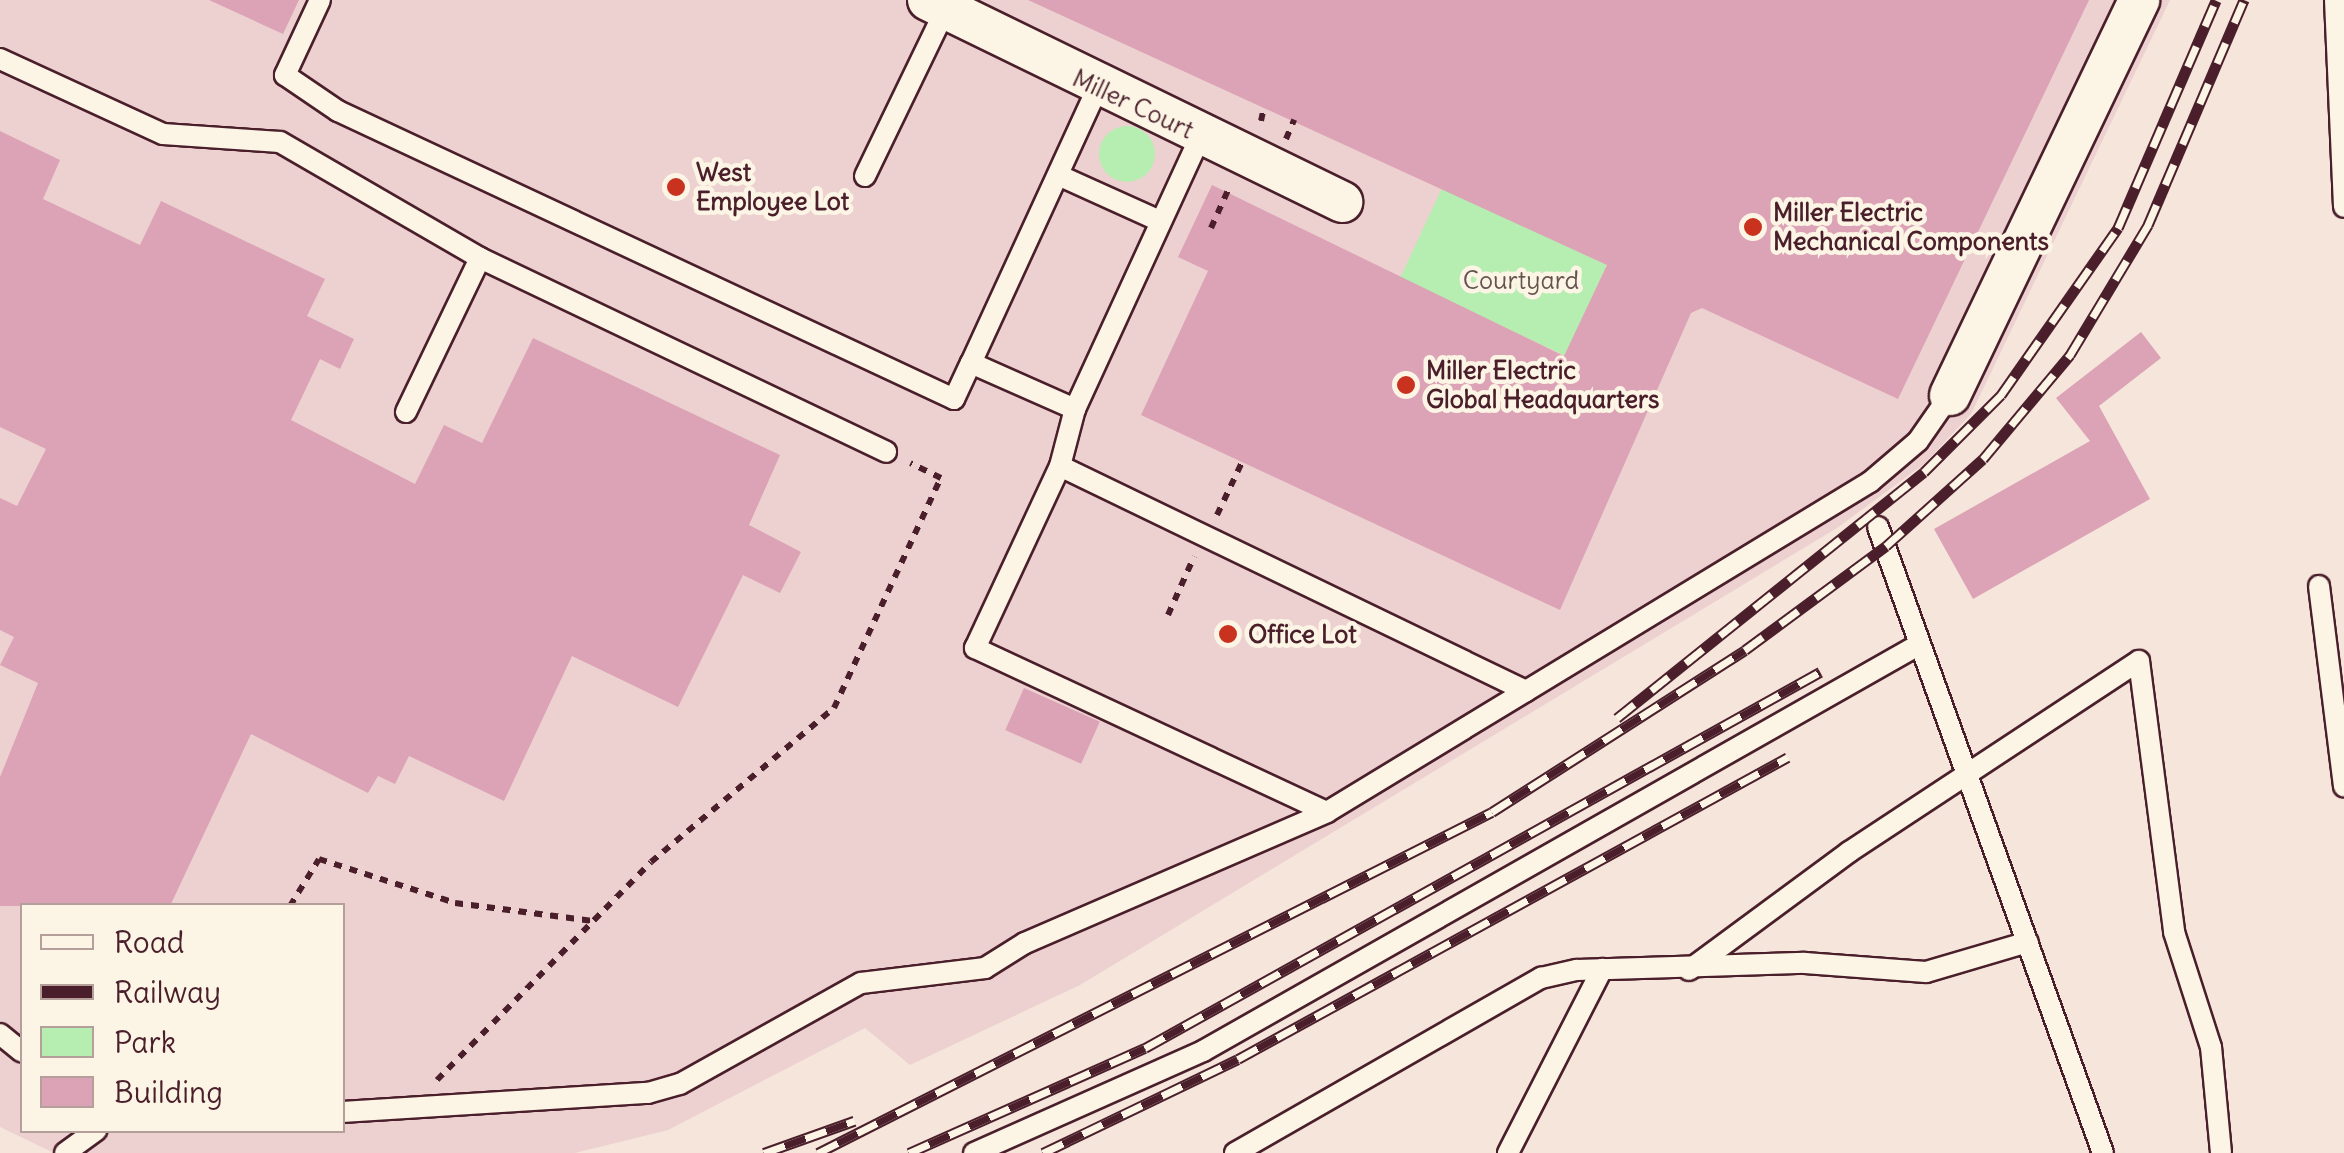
<!DOCTYPE html>
<style>
body{margin:0}
#map{position:relative;width:2344px;height:1153px;overflow:hidden;background:#f5e5db;font-family:Delius,sans-serif}
div>[style]{position:absolute}
[style*='--x']{left:calc(var(--x)*1px);top:calc(var(--y)*1px);width:calc(var(--w)*1px);rotate:calc(var(--a)*1deg)}
.built>*{inset:0;background:#edd1d0}
.green>*{inset:0;background:#b6eeb2;transform-origin:0 0}
.round{border-radius:50%}
.building>*{inset:0;background:#dba3b5;transform-origin:0 0}
.path>*{height:6px;margin-top:-3px;transform-origin:0;background:repeating-linear-gradient(90deg,#4a1f2b 0 8px,transparent 0 16px)}
.roads{filter:drop-shadow(2px 0 #4a1f2b) drop-shadow(-2px 0 #4a1f2b) drop-shadow(0 2px #4a1f2b) drop-shadow(0 -2px #4a1f2b)}
.service>*{height:20px;margin:-10px;padding:0 10px;transform-origin:10px;border-radius:10px;background:#fcf5e5}
.minor>*{height:40px;margin:-20px;padding:0 20px;transform-origin:20px;border-radius:20px;background:#fcf5e5}
.rail>*{height:11px;margin-top:-5.5px;transform-origin:0;background:repeating-linear-gradient(90deg,#fcf5e5 0 22px,#4a1f2b 0 44px);box-sizing:border-box;border-block:2px solid #4a1f2b}
.dots>*{width:28px;height:28px;translate:-50% -50%;box-sizing:border-box;border:5px solid #fcf5e5;border-radius:50%}
span{translate:-50% -50%;white-space:nowrap;text-align:center;line-height:1.15;-webkit-text-stroke:9px #fcf5e5;paint-order:stroke}
.street-label{font-size:25px;color:#4a1f2b}
.poi-label{font-size:25px;color:#4a1f2b;font-weight:700}
.left{translate:0 -50%;text-align:left}
.park-label{font-size:25px;color:#65534d}
.legend{position:absolute;left:20px;top:903px;width:325px;height:230px;box-sizing:border-box;background:#fcf5e5;border:2px solid #b59f9b;margin:0;padding:12px 18px;list-style:none;font-size:30px;color:#4a1f2b}
.legend li{display:flex;align-items:center;gap:20px;height:50px}
.legend b{width:50px;border:2px solid #b59f9b}
</style>
<div id="map">
<div class="built">
<i style="clip-path:polygon(evenodd,0 0,2170px 0,1971px 414px,1924px 464px,1837px 528px,1080px 985px,910px 1065px,865px 1028px,668px 1130px,575px 1153px,54px 1153px,0 1127px,0 0,22px 906px,342px 906px,342px 1130px,22px 1130px,22px 906px)"></i>
</div>
<div class="green">
<i class="round" style="left:1099px;top:126px;width:56px;height:56px"></i>
<i style="left:1442px;top:188px;width:182px;height:100px;rotate:25deg"></i>
</div>
<div class="building">
<i style="clip-path:polygon(209px 0,299px 0,283px 34px)"></i>
<i style="clip-path:polygon(1028px 0,2089px 0,1898px 399px,1702px 308px,1691px 313px,1560px 610px,1141px 415px,1208px 271px,1178px 257px,1212px 185px,1564px 356px,1607px 265px)"></i>
<i style="clip-path:polygon(0 131px,60px 160px,43px 199px,140px 245px,161px 201px,325px 279px,307px 316px,354px 339px,340px 369px,320px 359px,291px 420px,415px 484px,444px 425px,482px 443px,533px 338px,780px 455px,749px 525px,801px 552px,780px 593px,743px 575px,678px 707px,572px 656px,504px 801px,409px 756px,395px 784px,378px 776px,368px 793px,251px 734px,170px 906px,0 906px,0 777px,38px 683px,0 665px,14px 637px,0 630px,0 498px,17px 506px,46px 449px,0 427px)"></i>
<i style="clip-path:polygon(2141px 332px,2161px 358px,2099px 406px,2150px 499px,1973px 599px,1934px 529px,2090px 441px,2056px 398px)"></i>
<i style="left:1024px;top:688px;width:83px;height:46px;rotate:24deg"></i>
</div>
<div class="path">
<i style="--x:1261;--y:121;--w:14;--a:-78"></i>
<i style="--x:1286;--y:139;--w:21;--a:-67"></i>
<i style="--x:1211;--y:228;--w:44;--a:-65.8"></i>
<i style="--x:1217;--y:515;--w:59;--a:-64.7"></i>
<i style="--x:1168;--y:615;--w:64;--a:-65.9"></i>
<i style="--x:290;--y:906;--w:55;--a:-58.3"></i>
<i style="--x:319;--y:859;--w:143;--a:17.9"></i>
<i style="--x:455;--y:903;--w:139;--a:7.4"></i>
<i style="--x:437;--y:1080;--w:305;--a:-45.5"></i>
<i style="--x:651;--y:862;--w:239;--a:-40.1"></i>
<i style="--x:834;--y:708;--w:254;--a:-65.1"></i>
<i style="--x:941;--y:478;--w:34;--a:-154"></i>
</div>
<div class="roads">
<div class="service">
<i style="--x:320;--y:0;--w:83;--a:115"></i>
<i style="--x:285;--y:75;--w:64;--a:34.2"></i>
<i style="--x:338;--y:111;--w:680;--a:25.06"></i>
<i style="--x:954;--y:399;--w:40;--a:-65"></i>
<i style="--x:2335;--y:0;--w:207;--a:87.5"></i>
<i style="--x:0;--y:59;--w:179;--a:24.7"></i>
<i style="--x:163;--y:134;--w:117;--a:3.9"></i>
<i style="--x:280;--y:142;--w:231;--a:30.1"></i>
<i style="--x:480;--y:258;--w:450;--a:25.5"></i>
<i style="--x:1098;--y:87;--w:304;--a:114.7"></i>
<i style="--x:971;--y:363;--w:114;--a:23.9"></i>
<i style="--x:1075;--y:409;--w:302;--a:-65.3"></i>
<i style="--x:1058;--y:175;--w:112;--a:24.3"></i>
<i style="--x:865;--y:176;--w:193;--a:-64.2"></i>
<i style="--x:406;--y:412;--w:171;--a:-64.3"></i>
<i style="--x:1060;--y:466;--w:201;--a:115"></i>
<i style="--x:975;--y:648;--w:388;--a:25"></i>
<i style="--x:1327;--y:812;--w:233;--a:-31.3"></i>
<i style="--x:1526;--y:691;--w:517;--a:-154.23"></i>
<i style="--x:1060;--y:466;--w:59;--a:-75.3"></i>
<i style="--x:1878;--y:527;--w:665;--a:70.23"></i>
<i style="--x:2319;--y:586;--w:202;--a:82.9"></i>
<i style="--x:1526;--y:691;--w:403;--a:-31.3"></i>
<i style="--x:1870;--y:482;--w:63;--a:-40.5"></i>
<i style="--x:1918;--y:441;--w:56;--a:-55.2"></i>
<i style="--x:1689;--y:970;--w:199;--a:-36.4"></i>
<i style="--x:1849;--y:852;--w:347;--a:-33.4"></i>
<i style="--x:2139;--y:661;--w:273;--a:82.6"></i>
<i style="--x:2174;--y:932;--w:121;--a:72.2"></i>
<i style="--x:2211;--y:1047;--w:106;--a:84.6"></i>
<i style="--x:0;--y:1034;--w:28;--a:39"></i>
<i style="--x:342;--y:1112;--w:307;--a:-3.6"></i>
<i style="--x:648;--y:1093;--w:33;--a:-16"></i>
<i style="--x:680;--y:1084;--w:207;--a:-29.2"></i>
<i style="--x:861;--y:983;--w:125;--a:-6.9"></i>
<i style="--x:985;--y:968;--w:47;--a:-32"></i>
<i style="--x:1025;--y:943;--w:329;--a:-23.4"></i>
<i style="--x:65;--y:1153;--w:39;--a:-36"></i>
<i style="--x:974;--y:1153;--w:251;--a:-24"></i>
<i style="--x:1203;--y:1051;--w:824;--a:-29.58"></i>
<i style="--x:1235;--y:1153;--w:353;--a:-29.8"></i>
<i style="--x:1541;--y:978;--w:37;--a:-13"></i>
<i style="--x:1577;--y:970;--w:228;--a:-1.8"></i>
<i style="--x:1805;--y:963;--w:121;--a:4.3"></i>
<i style="--x:1926;--y:972;--w:106;--a:-16.4"></i>
<i style="--x:1508;--y:1153;--w:207;--a:-62.9"></i>
</div>
<div class="minor">
<i style="--x:928;--y:0;--w:461;--a:26"></i>
<i style="--x:1950;--y:395;--w:438;--a:-64.4"></i>
</div>
</div>
<div class="rail">
<i style="--x:1617;--y:718;--w:393;--a:-38.7"></i>
<i style="--x:1924;--y:472;--w:109;--a:-45"></i>
<i style="--x:2001;--y:395;--w:204;--a:-55"></i>
<i style="--x:2118;--y:228;--w:248;--a:-66.7"></i>
<i style="--x:764;--y:1153;--w:96;--a:-19.6"></i>
<i style="--x:818;--y:1153;--w:755;--a:-26.84"></i>
<i style="--x:1492;--y:812;--w:300;--a:-32.6"></i>
<i style="--x:1745;--y:650;--w:175;--a:-36.4"></i>
<i style="--x:1886;--y:546;--w:130;--a:-41.9"></i>
<i style="--x:1983;--y:459;--w:136;--a:-50.1"></i>
<i style="--x:2070;--y:355;--w:152;--a:-59"></i>
<i style="--x:2148;--y:225;--w:245;--a:-66.9"></i>
<i style="--x:909;--y:1153;--w:258;--a:-24"></i>
<i style="--x:1145;--y:1048;--w:773;--a:-29.12"></i>
<i style="--x:1043;--y:1153;--w:216;--a:-25.7"></i>
<i style="--x:1238;--y:1059;--w:627;--a:-28.77"></i>
</div>
<div class="dots">
<i style="left:676px;top:187px;background:#c8321e"></i>
<i style="left:1753px;top:227px;background:#c8321e"></i>
<i style="left:1406px;top:385px;background:#c8321e"></i>
<i style="left:1228px;top:634px;background:#c8321e"></i>
</div>
<div class="street-label">
<span style="left:1133px;top:104px;rotate:25deg">Miller Court</span>
</div>
<div class="poi-label">
<span class="left" style="left:696px;top:187px">West<br>Employee Lot</span>
<span class="left" style="left:1773px;top:227px">Miller Electric<br>Mechanical Components</span>
<span class="left" style="left:1426px;top:385px">Miller Electric<br>Global Headquarters</span>
<span class="left" style="left:1248px;top:634px">Office Lot</span>
</div>
<div class="park-label">
<span style="left:1521px;top:280px">Courtyard</span>
</div>
<ul class="legend">
<li><b style="height:12px;background:#fcf5e5"></b>Road</li>
<li><b style="height:12px;background:#4a1f2b"></b>Railway</li>
<li><b style="height:28px;background:#b6eeb2"></b>Park</li>
<li><b style="height:28px;background:#dba3b5"></b>Building</li>
</ul>
</div>
